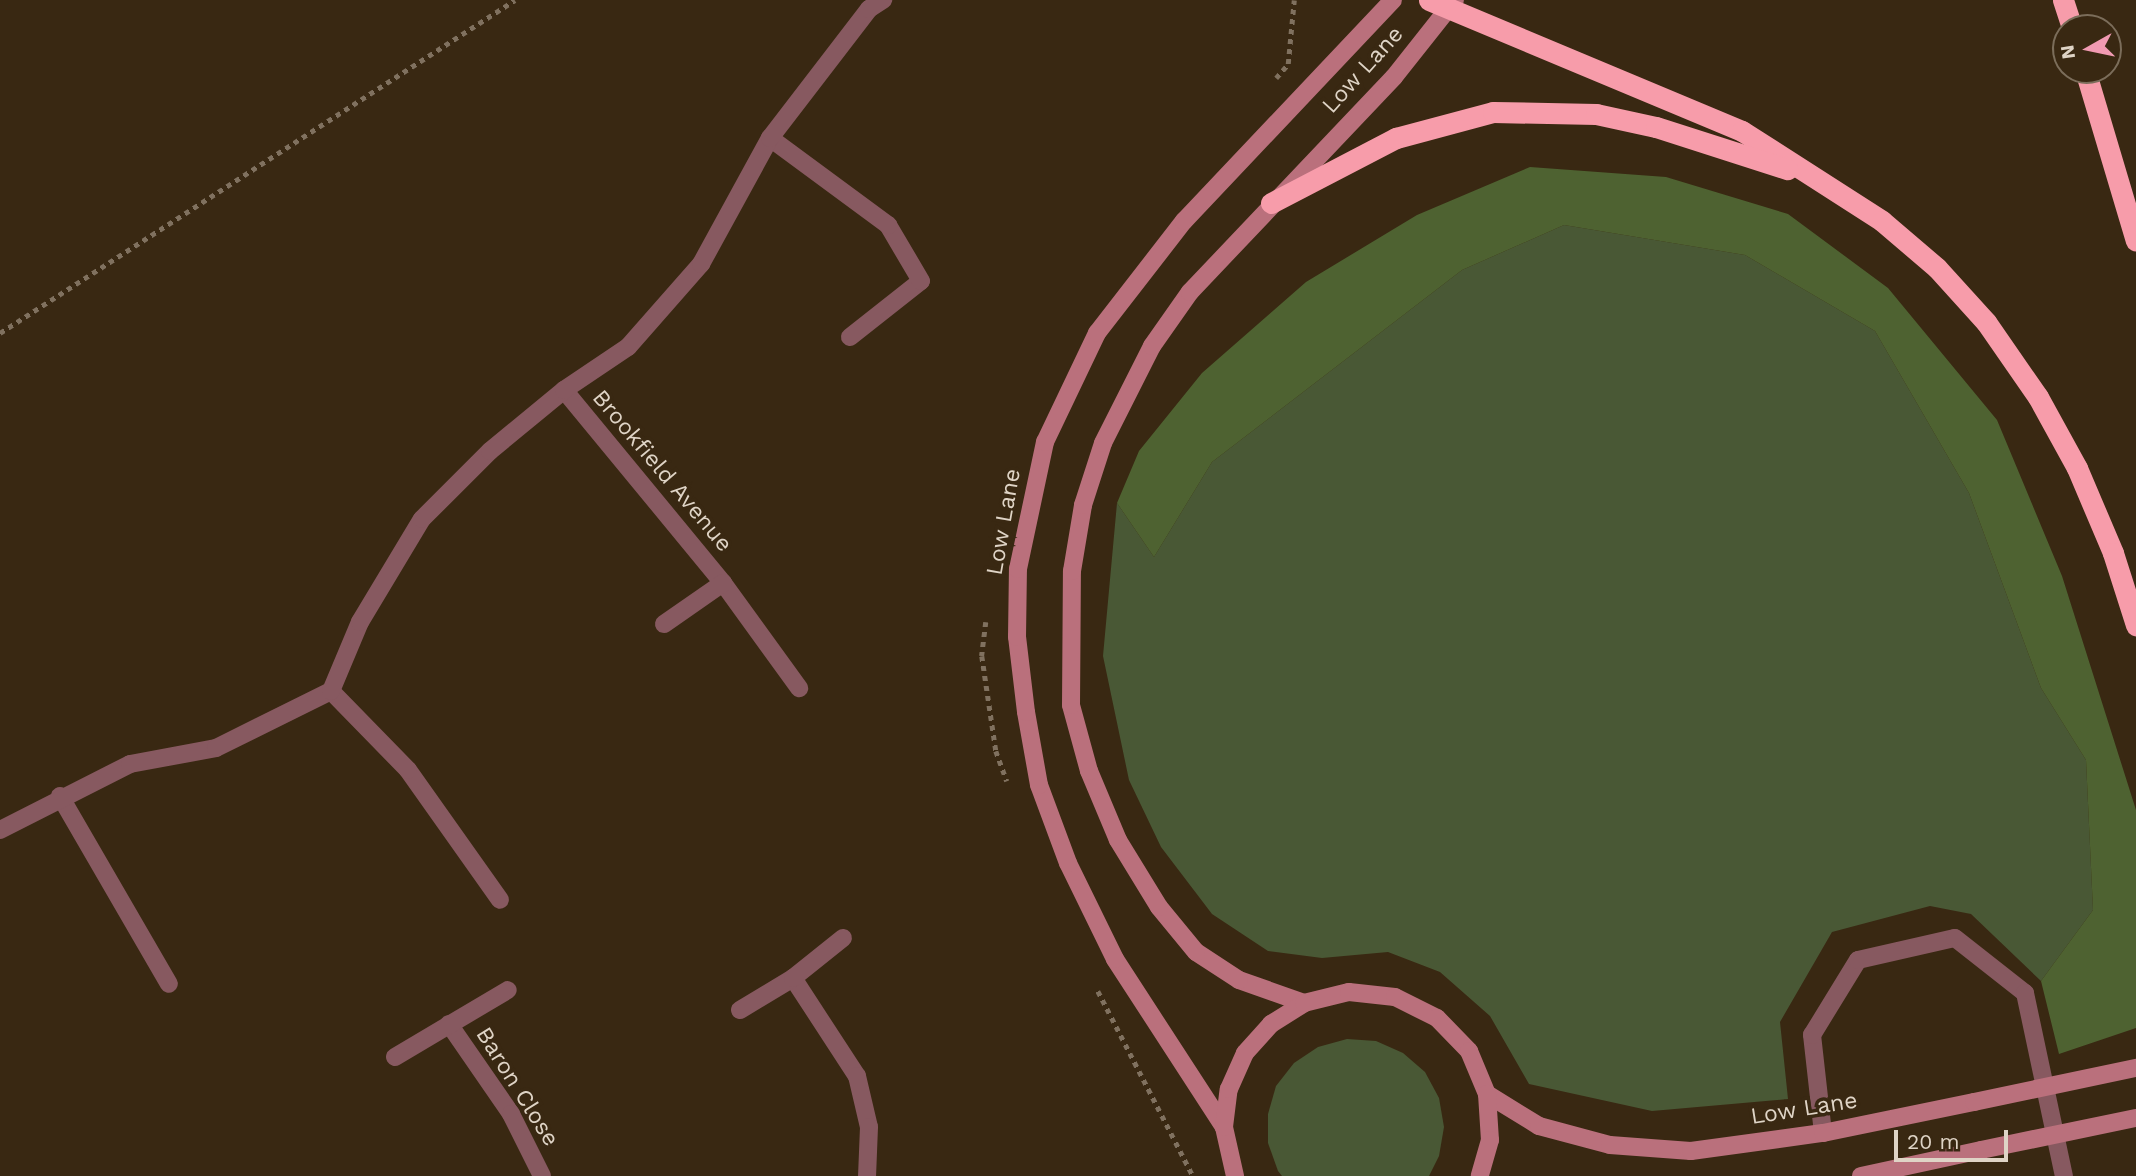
<!DOCTYPE html>
<style>
body{margin:0}
#map{position:relative;width:2136px;height:1176px;overflow:hidden;background:#392812;font-family:"Work Sans",sans-serif}
div>[style]{position:absolute}
[style*='--x']{left:calc(var(--x)*1px);top:calc(var(--y)*1px);width:calc(var(--w)*1px);rotate:calc(var(--a)*1deg)}
.green>*{inset:0;background:#495835}
.forest>*{inset:0;background:#4e6231}
.path>*{height:4.5px;margin-top:-2.25px;transform-origin:0;background:repeating-linear-gradient(90deg,#80715f 0 5px,transparent 0 10px)}
.lane>*{height:18px;margin:-9px;padding:0 9px;transform-origin:9px;border-radius:9px;background:#875960}
.street>*{height:18px;margin:-9px;padding:0 9px;transform-origin:9px;border-radius:9px;background:#875960}
.secondary>*{height:18px;margin:-9px;padding:0 9px;transform-origin:9px;border-radius:9px;background:#ba707c}
.highway>*{height:21px;margin:-10.5px;padding:0 10.5px;transform-origin:10.5px;border-radius:10.5px;background:#f79caa}
.secondary-bridge>*{height:18px;margin:-9px;padding:0 9px;transform-origin:9px;border-radius:9px;background:#ba707c}
span{translate:-50% -50%;white-space:nowrap;text-align:center;line-height:1.15;-webkit-text-stroke:7px #392812;paint-order:stroke}
.street-label{font-size:23px;color:#dfd4c6}
.north{position:absolute;left:2052px;top:14px;width:70px;height:70px;box-sizing:border-box;background:#392812;border:2px solid #7b6d5a;border-radius:50%;rotate:261deg;font-size:19px;font-weight:700;line-height:28px;text-align:center;color:#dfd4c6}
.north::after{content:'';display:block;margin:auto;width:24px;height:32px;background:#f19ab2;clip-path:polygon(50% 0,100% 100%,50% 72%,0 100%)}
.scale{position:absolute;left:1894px;top:1130px;width:114px;height:32px;box-sizing:border-box;border:4px solid #dfd4c6;border-top:0;padding-left:9px;font-size:21px;line-height:24px;white-space:nowrap;color:#dfd4c6;-webkit-text-stroke:5px #392812;paint-order:stroke}
</style>
<div id="map">
<div class="green">
<i style="clip-path:polygon(1564px 225px,1745px 255px,1875px 331px,1969px 493px,2041px 688px,2086px 760px,2093px 910px,2041px 981px,1971px 914px,1930px 906px,1832px 932px,1780px 1022px,1788px 1099px,1652px 1111px,1529px 1084px,1490px 1016px,1440px 972px,1388px 952px,1322px 958px,1268px 951px,1212px 914px,1161px 847px,1129px 780px,1103px 656px,1117px 503px,1154px 557px,1212px 462px,1462px 270px)"></i>
<i style="clip-path:polygon(1347px 1039px,1376px 1041px,1403px 1053px,1425px 1072px,1439px 1098px,1444px 1127px,1439px 1156px,1429px 1176px,1282px 1176px,1278px 1171px,1268px 1143px,1268px 1114px,1276px 1086px,1294px 1063px,1318px 1047px)"></i>
</div>
<div class="forest">
<i style="clip-path:polygon(1530px 167px,1666px 177px,1788px 214px,1888px 288px,1997px 420px,2062px 576px,2136px 810px,2136px 1028px,2059px 1054px,2041px 981px,2093px 910px,2086px 760px,2041px 688px,1969px 493px,1875px 331px,1745px 255px,1564px 225px,1462px 270px,1212px 462px,1154px 557px,1117px 503px,1139px 451px,1202px 373px,1306px 282px,1417px 215px)"></i>
</div>
<div class="path">
<i style="--x:1276;--y:78;--w:18;--a:-49"></i>
<i style="--x:1288;--y:64;--w:64;--a:-84.6"></i>
<i style="--x:0;--y:333;--w:613;--a:-32.89"></i>
<i style="--x:986;--y:622;--w:34;--a:97"></i>
<i style="--x:982;--y:656;--w:96;--a:81.6"></i>
<i style="--x:996;--y:751;--w:32;--a:70"></i>
<i style="--x:1098;--y:991;--w:208;--a:62.8"></i>
</div>
<div class="lane">
<i style="--x:850;--y:337;--w:90;--a:-38.3"></i>
<i style="--x:921;--y:281;--w:65;--a:-120.5"></i>
<i style="--x:408;--y:770;--w:159;--a:54.7"></i>
<i style="--x:1823;--y:1133;--w:99;--a:-96.4"></i>
<i style="--x:1812;--y:1035;--w:88;--a:-58.5"></i>
<i style="--x:1858;--y:960;--w:99;--a:-12.8"></i>
<i style="--x:1955;--y:938;--w:89;--a:38.2"></i>
<i style="--x:2025;--y:993;--w:187;--a:78"></i>
</div>
<div class="street">
<i style="--x:770;--y:138;--w:147;--a:36.4"></i>
<i style="--x:564;--y:390;--w:250;--a:50.5"></i>
<i style="--x:723;--y:583;--w:130;--a:54.1"></i>
<i style="--x:664;--y:624;--w:72;--a:-34.8"></i>
<i style="--x:331;--y:691;--w:110;--a:45.7"></i>
<i style="--x:60;--y:796;--w:217;--a:59.9"></i>
<i style="--x:0;--y:830;--w:146;--a:-26.9"></i>
<i style="--x:130;--y:764;--w:87;--a:-10.5"></i>
<i style="--x:216;--y:748;--w:128;--a:-26.4"></i>
<i style="--x:331;--y:691;--w:75;--a:-67.2"></i>
<i style="--x:360;--y:622;--w:120;--a:-59"></i>
<i style="--x:422;--y:519;--w:96;--a:-45"></i>
<i style="--x:490;--y:451;--w:96;--a:-39.5"></i>
<i style="--x:564;--y:390;--w:77;--a:-33.9"></i>
<i style="--x:628;--y:347;--w:111;--a:-48.7"></i>
<i style="--x:701;--y:264;--w:144;--a:-61.3"></i>
<i style="--x:770;--y:138;--w:163;--a:-52.5"></i>
<i style="--x:869;--y:9;--w:17;--a:-33"></i>
<i style="--x:793;--y:978;--w:117;--a:56.9"></i>
<i style="--x:857;--y:1076;--w:52;--a:76.8"></i>
<i style="--x:869;--y:1127;--w:49;--a:92.3"></i>
<i style="--x:740;--y:1010;--w:62;--a:-31.1"></i>
<i style="--x:793;--y:978;--w:64;--a:-38.7"></i>
<i style="--x:449;--y:1024;--w:109;--a:55.4"></i>
<i style="--x:511;--y:1114;--w:69;--a:63.4"></i>
<i style="--x:395;--y:1057;--w:131;--a:-30.7"></i>
</div>
<div class="secondary">
<i style="--x:1304;--y:1003;--w:69;--a:-160.5"></i>
<i style="--x:1239;--y:980;--w:51;--a:-146.9"></i>
<i style="--x:1196;--y:952;--w:58;--a:-129.4"></i>
<i style="--x:1159;--y:907;--w:79;--a:-121.5"></i>
<i style="--x:1118;--y:840;--w:75;--a:-112.8"></i>
<i style="--x:1089;--y:771;--w:68;--a:-105.3"></i>
<i style="--x:1071;--y:705;--w:134;--a:-89.6"></i>
<i style="--x:1072;--y:571;--w:67;--a:-80.5"></i>
<i style="--x:1083;--y:505;--w:65;--a:-72.1"></i>
<i style="--x:1103;--y:443;--w:109;--a:-63.2"></i>
<i style="--x:1152;--y:346;--w:66;--a:-54.9"></i>
<i style="--x:1190;--y:292;--w:296;--a:-46.5"></i>
<i style="--x:1394;--y:77;--w:98;--a:-51.6"></i>
<i style="--x:1487;--y:1094;--w:61;--a:31.6"></i>
<i style="--x:1539;--y:1126;--w:73;--a:15"></i>
<i style="--x:1610;--y:1145;--w:81;--a:4.2"></i>
<i style="--x:1691;--y:1151;--w:133;--a:-7.8"></i>
<i style="--x:1823;--y:1133;--w:154;--a:-11.6"></i>
<i style="--x:1224;--y:1127;--w:200;--a:-123"></i>
<i style="--x:1115;--y:959;--w:107;--a:-116.1"></i>
<i style="--x:1068;--y:863;--w:83;--a:-110.4"></i>
<i style="--x:1039;--y:785;--w:74;--a:-100.1"></i>
<i style="--x:1026;--y:712;--w:76;--a:-96.8"></i>
<i style="--x:1017;--y:637;--w:68;--a:-89.2"></i>
<i style="--x:1018;--y:569;--w:130;--a:-78"></i>
<i style="--x:1045;--y:442;--w:121;--a:-64.5"></i>
<i style="--x:1097;--y:333;--w:142;--a:-52.2"></i>
<i style="--x:1184;--y:221;--w:304;--a:-46.6"></i>
<i style="--x:1235;--y:1176;--w:50;--a:-102.7"></i>
<i style="--x:1224;--y:1127;--w:38;--a:-83"></i>
<i style="--x:1229;--y:1089;--w:39;--a:-66"></i>
<i style="--x:1245;--y:1053;--w:39;--a:-48"></i>
<i style="--x:1271;--y:1024;--w:39;--a:-32"></i>
<i style="--x:1304;--y:1003;--w:46;--a:-13.7"></i>
<i style="--x:1349;--y:992;--w:46;--a:6.2"></i>
<i style="--x:1395;--y:997;--w:47;--a:26.6"></i>
<i style="--x:1437;--y:1018;--w:46;--a:45.9"></i>
<i style="--x:1469;--y:1051;--w:47;--a:67.3"></i>
<i style="--x:1487;--y:1094;--w:46;--a:86.3"></i>
<i style="--x:1490;--y:1140;--w:37;--a:106"></i>
<i style="--x:1861;--y:1176;--w:123;--a:-12.2"></i>
</div>
<div class="highway">
<i style="--x:1429;--y:0;--w:339;--a:22.7"></i>
<i style="--x:1742;--y:131;--w:166;--a:32.7"></i>
<i style="--x:1882;--y:221;--w:72;--a:40.5"></i>
<i style="--x:1937;--y:268;--w:73;--a:47.8"></i>
<i style="--x:1986;--y:322;--w:91;--a:55.3"></i>
<i style="--x:2038;--y:397;--w:81;--a:61.2"></i>
<i style="--x:2077;--y:468;--w:92;--a:67"></i>
<i style="--x:2113;--y:553;--w:76;--a:72.3"></i>
<i style="--x:2063;--y:0;--w:29;--a:72"></i>
<i style="--x:2085;--y:70;--w:178;--a:73.4"></i>
<i style="--x:1271;--y:203;--w:141;--a:-27.5"></i>
<i style="--x:1396;--y:138;--w:100;--a:-15"></i>
<i style="--x:1493;--y:112;--w:103;--a:1.1"></i>
<i style="--x:1596;--y:114;--w:61;--a:12.2"></i>
<i style="--x:1656;--y:127;--w:138;--a:17.8"></i>
</div>
<div class="secondary-bridge">
<i style="--x:1974;--y:1102;--w:166;--a:-11.9"></i>
<i style="--x:1981;--y:1150;--w:158;--a:-11.7"></i>
</div>
<div class="street-label">
<span style="left:1363px;top:70px;rotate:-48deg">Low Lane</span>
<span style="left:662px;top:471px;rotate:50deg">Brookfield Avenue</span>
<span style="left:1004px;top:522px;rotate:-80deg">Low Lane</span>
<span style="left:517px;top:1087px;rotate:58deg">Baron Close</span>
<span style="left:1804px;top:1109px;rotate:-9deg">Low Lane</span>
</div>
<div class="north">N</div>
<div class="scale">20 m</div>
</div>
